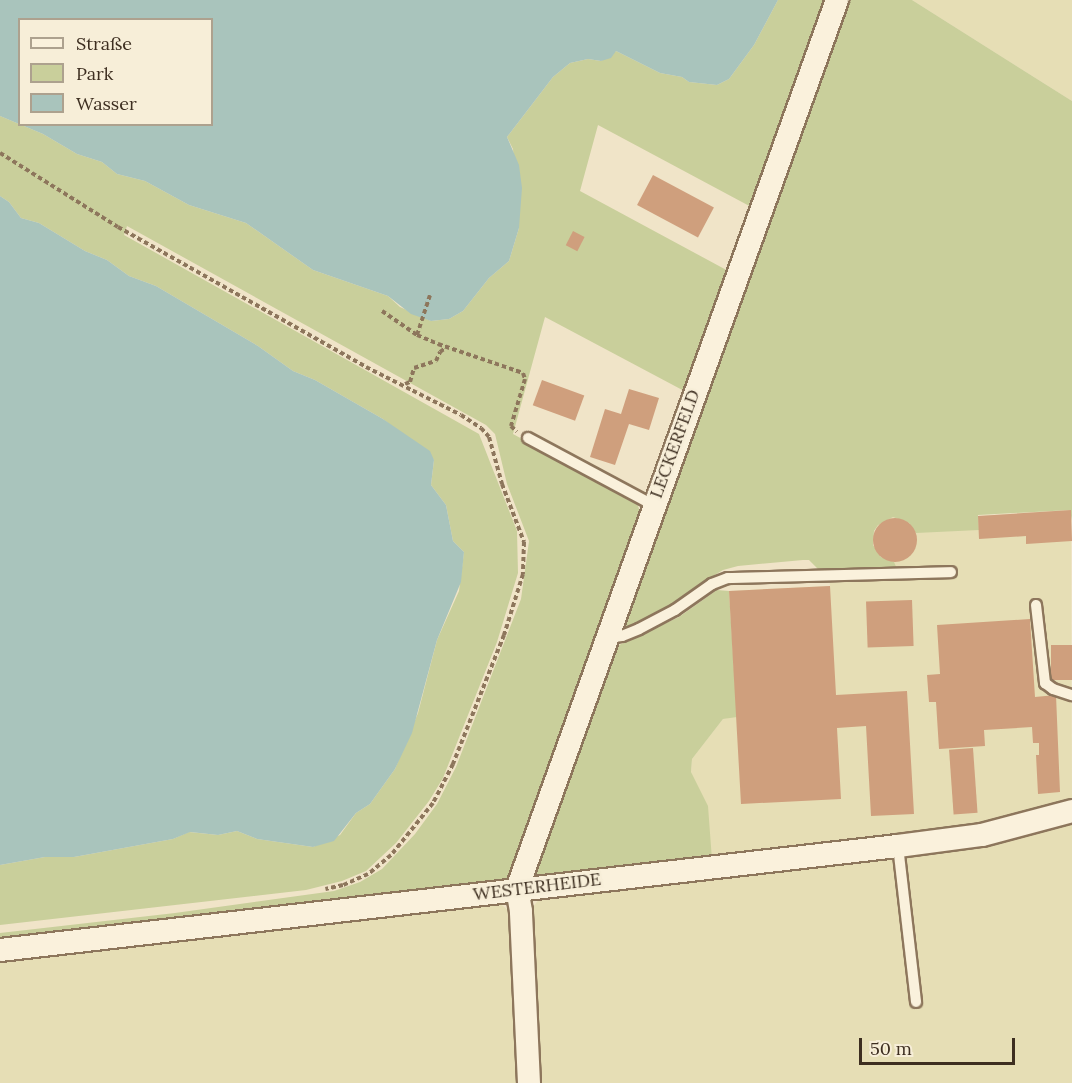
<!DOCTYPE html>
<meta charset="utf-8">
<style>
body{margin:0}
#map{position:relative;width:1072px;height:1083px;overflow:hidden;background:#f0e4c8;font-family:Lora,serif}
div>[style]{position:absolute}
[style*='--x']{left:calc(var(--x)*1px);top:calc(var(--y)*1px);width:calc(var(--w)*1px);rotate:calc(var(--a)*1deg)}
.farmland>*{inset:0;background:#e6deb5}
.green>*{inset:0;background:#c9cf9b}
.water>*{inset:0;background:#a9c4bc}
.building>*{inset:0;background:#cf9f7d;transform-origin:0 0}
.round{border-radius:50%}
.path>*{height:4px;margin-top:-2px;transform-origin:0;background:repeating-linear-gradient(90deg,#8d765c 0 4.5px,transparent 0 7.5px)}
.roads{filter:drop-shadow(2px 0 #8d765c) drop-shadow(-2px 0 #8d765c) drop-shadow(0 2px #8d765c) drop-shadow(0 -2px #8d765c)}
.service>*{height:10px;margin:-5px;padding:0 5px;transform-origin:5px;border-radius:5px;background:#faf1dc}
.minor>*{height:22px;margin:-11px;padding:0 11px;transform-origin:11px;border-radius:11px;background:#faf1dc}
span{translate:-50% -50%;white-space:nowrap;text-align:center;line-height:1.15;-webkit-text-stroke:5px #f7eed8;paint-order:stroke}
.street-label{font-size:18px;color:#3d2e20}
.legend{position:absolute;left:18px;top:18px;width:195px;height:108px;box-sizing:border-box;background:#f7eed8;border:2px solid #ada18e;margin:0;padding:8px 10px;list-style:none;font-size:18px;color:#3d2e20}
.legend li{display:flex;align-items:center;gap:12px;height:30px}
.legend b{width:30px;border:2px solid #ada18e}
.scale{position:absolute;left:859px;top:1038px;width:156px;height:27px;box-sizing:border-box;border:3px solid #3d2e20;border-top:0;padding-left:8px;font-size:18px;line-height:21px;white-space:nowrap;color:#3d2e20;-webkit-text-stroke:4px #f7eed8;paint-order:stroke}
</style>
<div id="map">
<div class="farmland">
<i style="clip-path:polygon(912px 0,1072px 0,1072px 101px)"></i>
<i style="clip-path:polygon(1071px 510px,1072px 802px,983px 826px,712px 860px,691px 772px,692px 759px,723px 719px,737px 716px,729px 591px,830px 586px,829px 572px,887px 561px,876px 552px,872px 538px,878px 524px,893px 517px,909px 523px,915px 530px,978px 516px)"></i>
<i style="clip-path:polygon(1072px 821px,1072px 1083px,537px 1083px,529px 912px,540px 898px)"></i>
<i style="clip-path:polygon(499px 903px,515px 915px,522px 1083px,0 1083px,0 960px)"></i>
</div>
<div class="green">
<i style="clip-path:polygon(778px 0,831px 0,755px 209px,598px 125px,580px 191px,732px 273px,688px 393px,545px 317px,513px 434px,636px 501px,643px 519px,511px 882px,0 942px,0 933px,175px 913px,334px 891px,360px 882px,382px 869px,415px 834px,437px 804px,456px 767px,521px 599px,529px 541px,507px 484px,495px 434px,486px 425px,127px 226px,124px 235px,479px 434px,517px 531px,518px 573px,497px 642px,443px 778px,429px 801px,396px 843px,366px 871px,342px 881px,306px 890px,0 925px,0 865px,45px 857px,74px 857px,173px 839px,189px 832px,218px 835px,237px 831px,257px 839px,313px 847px,340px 835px,356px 813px,370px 804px,395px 769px,418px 713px,437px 640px,459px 591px,464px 552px,453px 541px,446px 505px,431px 485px,434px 460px,383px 419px,315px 380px,293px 371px,258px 346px,156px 286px,129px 276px,107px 260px,85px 251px,39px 223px,21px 218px,9px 202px,0 196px,0 116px,43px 134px,77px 154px,102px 162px,117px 174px,145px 181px,189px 205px,246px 223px,313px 270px,388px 296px,400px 307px,431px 321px,449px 319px,463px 311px,489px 278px,509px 261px,519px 228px,513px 149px,507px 137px,553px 77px,570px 63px,588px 59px,601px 61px,616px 51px,660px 73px,682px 77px,689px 82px,717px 85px,729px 79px,754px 45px)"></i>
<i style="clip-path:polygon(848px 0,912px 0,1072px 101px,1072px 521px,1070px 510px,978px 515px,979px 530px,916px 533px,909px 523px,893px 517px,878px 525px,874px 531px,873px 545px,881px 557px,894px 562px,897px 569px,820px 571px,809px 560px,803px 560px,738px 566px,723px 570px,700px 584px,648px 620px,619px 630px)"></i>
<i style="clip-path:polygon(717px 590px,729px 591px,737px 717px,723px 719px,692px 759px,691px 772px,708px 806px,712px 860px,541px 879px,533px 868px,610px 654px,617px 646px,679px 617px)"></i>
</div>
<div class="water">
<i style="clip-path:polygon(evenodd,0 0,778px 0,754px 45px,729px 79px,717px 85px,689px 82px,682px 77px,660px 73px,616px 51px,611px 58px,601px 61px,588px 59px,570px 63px,553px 77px,507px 137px,519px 165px,522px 188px,519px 228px,509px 261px,489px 278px,463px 311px,449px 319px,431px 321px,411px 314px,388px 296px,313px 270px,246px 223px,189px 205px,145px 181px,117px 174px,102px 162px,77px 154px,43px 134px,0 116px,0 0,20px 20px,212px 20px,212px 124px,20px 124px,20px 20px)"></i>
<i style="clip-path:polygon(0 196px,9px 202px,21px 218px,39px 223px,85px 251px,107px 260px,129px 276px,156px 286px,258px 346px,293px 371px,315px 380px,383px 419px,430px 451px,434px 460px,431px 485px,446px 505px,453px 541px,464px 552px,461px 582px,437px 640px,412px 733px,395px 769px,370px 804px,356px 813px,334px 841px,313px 847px,257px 839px,237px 831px,218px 835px,190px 832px,173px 839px,74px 857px,45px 857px,0 865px)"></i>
</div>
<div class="building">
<i style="left:653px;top:175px;width:69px;height:34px;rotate:28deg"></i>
<i style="left:573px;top:231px;width:13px;height:16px;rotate:27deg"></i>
<i style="left:542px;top:380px;width:45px;height:27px;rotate:20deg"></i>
<i style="clip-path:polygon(629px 389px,659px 398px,649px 430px,629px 424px,615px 465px,590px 457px,605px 409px,621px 414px)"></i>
<i style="clip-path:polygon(1071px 510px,1072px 541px,1026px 544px,1026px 536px,979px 539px,978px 516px)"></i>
<i class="round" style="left:873px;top:518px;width:44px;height:44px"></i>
<i style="clip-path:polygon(830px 586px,836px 695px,907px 691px,914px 814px,871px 816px,866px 726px,837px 728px,841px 799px,741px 804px,729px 591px)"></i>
<i style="left:912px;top:600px;width:46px;height:46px;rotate:88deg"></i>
<i style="clip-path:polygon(1030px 619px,1035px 697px,1056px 695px,1060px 792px,1038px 794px,1036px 755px,1039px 755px,1039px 743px,1033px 743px,1032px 727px,984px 730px,985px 746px,939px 749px,936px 702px,929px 702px,927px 675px,940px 674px,937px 625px)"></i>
<i style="left:1072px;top:645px;width:35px;height:21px;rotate:90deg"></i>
<i style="left:973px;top:748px;width:65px;height:24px;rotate:86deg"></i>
</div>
<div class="path">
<i style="--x:0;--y:153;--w:139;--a:32.1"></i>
<i style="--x:118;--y:227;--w:285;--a:29.4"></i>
<i style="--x:366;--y:367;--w:106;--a:26.8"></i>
<i style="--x:461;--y:415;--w:24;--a:33"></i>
<i style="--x:481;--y:428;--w:12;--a:48"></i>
<i style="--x:489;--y:437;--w:49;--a:74.5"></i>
<i style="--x:502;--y:484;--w:62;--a:69.2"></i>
<i style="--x:524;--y:542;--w:32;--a:92"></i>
<i style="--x:523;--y:574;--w:64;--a:107.3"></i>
<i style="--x:504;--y:635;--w:139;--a:111.6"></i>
<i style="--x:453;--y:764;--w:44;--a:117.1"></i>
<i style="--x:433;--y:803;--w:67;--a:128.9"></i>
<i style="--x:391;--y:855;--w:30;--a:140"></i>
<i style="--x:368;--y:874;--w:27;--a:156"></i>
<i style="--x:343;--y:885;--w:18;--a:167"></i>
<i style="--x:382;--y:311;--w:42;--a:34.4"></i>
<i style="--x:417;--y:335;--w:23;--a:23"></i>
<i style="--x:438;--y:344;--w:90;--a:18.8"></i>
<i style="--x:523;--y:373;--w:6;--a:72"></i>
<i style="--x:525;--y:379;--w:49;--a:106.6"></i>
<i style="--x:511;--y:426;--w:8;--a:45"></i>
<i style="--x:417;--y:335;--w:42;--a:-72"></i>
<i style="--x:405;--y:384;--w:5;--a:-22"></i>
<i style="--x:410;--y:382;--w:15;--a:-74"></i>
<i style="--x:414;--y:368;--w:23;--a:-18"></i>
<i style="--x:436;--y:361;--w:10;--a:-66"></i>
<i style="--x:440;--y:352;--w:9;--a:-36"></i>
</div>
<div class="roads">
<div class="service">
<i style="--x:528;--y:438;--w:142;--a:28.2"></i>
<i style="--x:1036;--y:605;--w:79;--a:83.4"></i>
<i style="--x:1045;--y:683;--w:10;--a:37"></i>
<i style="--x:1053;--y:689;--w:20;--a:18"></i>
<i style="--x:606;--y:638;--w:16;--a:-7"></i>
<i style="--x:622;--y:636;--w:18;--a:-22"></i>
<i style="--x:639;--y:629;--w:41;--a:-27.8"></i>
<i style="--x:675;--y:610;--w:45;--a:-35.1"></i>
<i style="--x:712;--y:584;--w:17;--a:-21"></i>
<i style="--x:728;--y:578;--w:223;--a:-1.5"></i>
<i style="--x:898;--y:846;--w:157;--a:83.4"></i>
</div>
<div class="minor">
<i style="--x:0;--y:950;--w:904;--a:-6.61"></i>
<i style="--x:898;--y:846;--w:85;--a:-7.5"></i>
<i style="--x:982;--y:835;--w:93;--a:-14.9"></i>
<i style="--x:529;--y:1083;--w:172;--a:-92.7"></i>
<i style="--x:521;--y:911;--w:22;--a:-100"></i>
<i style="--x:517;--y:889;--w:945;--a:-70.2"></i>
</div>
</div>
<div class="street-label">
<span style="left:675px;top:444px;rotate:-70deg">LECKERFELD</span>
<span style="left:537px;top:887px;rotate:-7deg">WESTERHEIDE</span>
</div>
<ul class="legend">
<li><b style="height:8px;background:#faf1dc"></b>Straße</li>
<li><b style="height:16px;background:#c9cf9b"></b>Park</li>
<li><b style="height:16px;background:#a9c4bc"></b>Wasser</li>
</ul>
<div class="scale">50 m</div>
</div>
